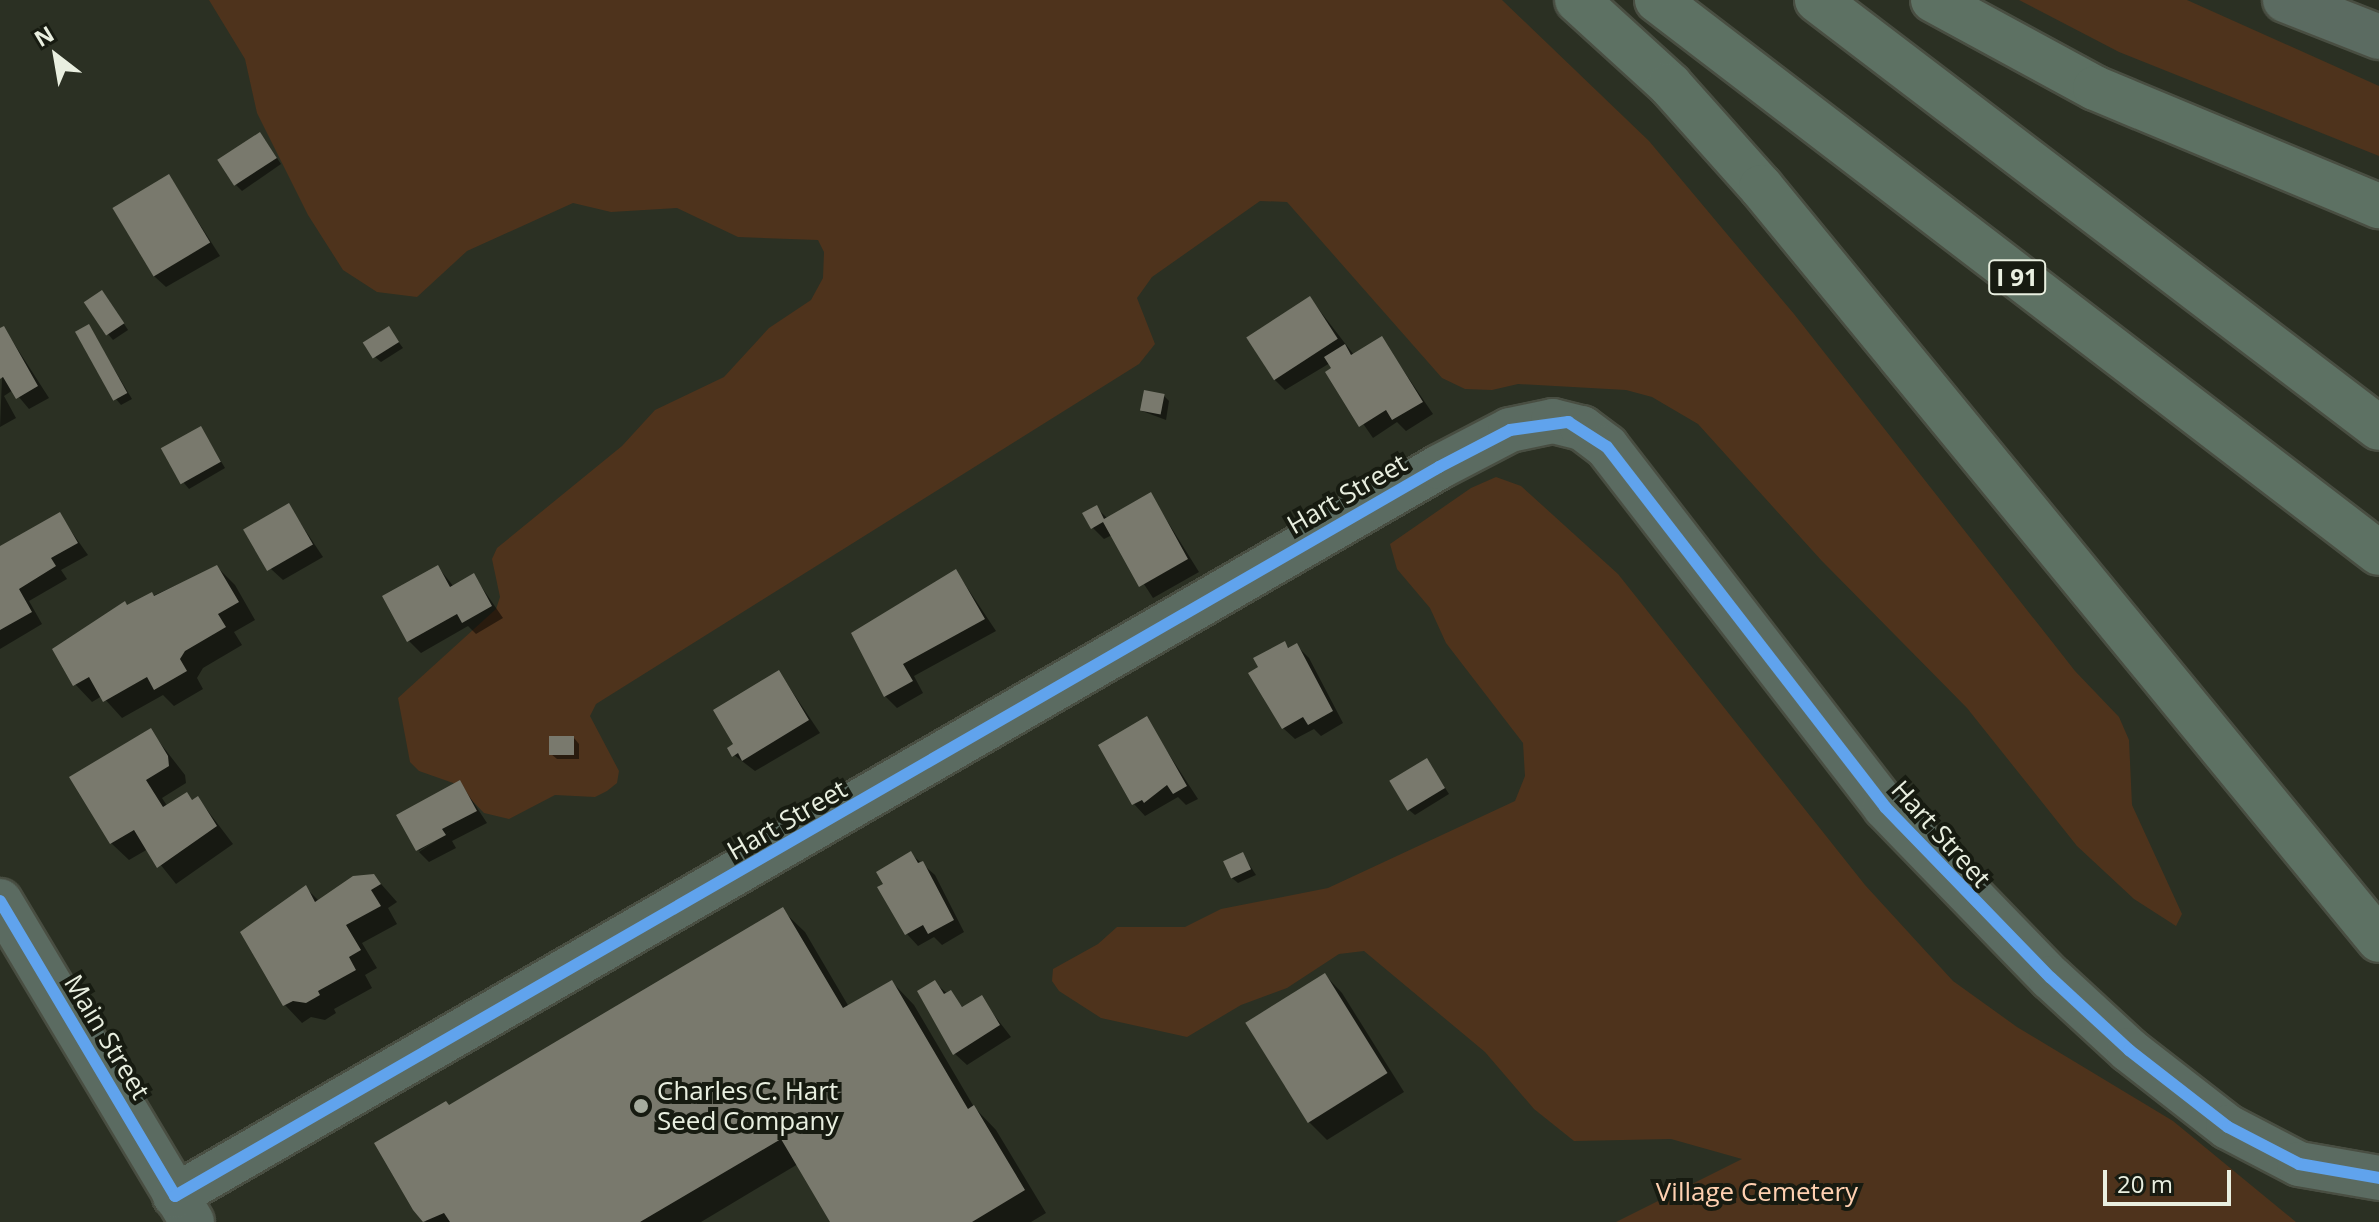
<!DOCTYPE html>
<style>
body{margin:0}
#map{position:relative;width:2379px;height:1222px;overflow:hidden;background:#2b3023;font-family:"Open Sans",sans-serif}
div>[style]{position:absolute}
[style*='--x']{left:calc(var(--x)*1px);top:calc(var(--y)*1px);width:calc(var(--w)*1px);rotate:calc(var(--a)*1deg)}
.green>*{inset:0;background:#4e331c}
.shadow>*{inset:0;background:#0007}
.building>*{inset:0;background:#79796d;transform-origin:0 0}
.roads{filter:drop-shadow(2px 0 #494e42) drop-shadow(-2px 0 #494e42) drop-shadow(0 2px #494e42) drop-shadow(0 -2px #494e42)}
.minor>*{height:44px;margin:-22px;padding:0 22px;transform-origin:22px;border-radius:22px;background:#5b6b61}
.highway>*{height:44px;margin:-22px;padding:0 22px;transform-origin:22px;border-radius:22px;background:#5d7163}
.cycleway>*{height:12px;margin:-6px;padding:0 6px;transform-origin:6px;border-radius:6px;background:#60a3ed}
.dots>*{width:22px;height:22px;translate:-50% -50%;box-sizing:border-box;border:4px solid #171b11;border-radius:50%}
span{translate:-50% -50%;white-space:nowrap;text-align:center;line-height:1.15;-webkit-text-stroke:8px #171b11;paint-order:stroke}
.shield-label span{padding:2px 6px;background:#171b11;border:2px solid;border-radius:6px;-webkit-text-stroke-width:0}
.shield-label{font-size:24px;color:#e9efe0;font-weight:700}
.street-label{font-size:26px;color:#e9efe0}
.poi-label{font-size:26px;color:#e9efe0}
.left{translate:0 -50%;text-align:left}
.park-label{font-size:26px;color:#ffd0b0}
.north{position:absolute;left:16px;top:16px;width:80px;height:80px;-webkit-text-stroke:6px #171b11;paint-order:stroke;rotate:329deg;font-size:22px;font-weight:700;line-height:32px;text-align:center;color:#e9efe0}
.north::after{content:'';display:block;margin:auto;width:28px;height:36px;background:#e9efe0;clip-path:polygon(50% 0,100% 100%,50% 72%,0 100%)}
.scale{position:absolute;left:2103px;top:1170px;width:128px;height:36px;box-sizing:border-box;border:4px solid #e9efe0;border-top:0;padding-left:10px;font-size:24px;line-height:28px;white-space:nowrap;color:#e9efe0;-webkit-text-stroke:6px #171b11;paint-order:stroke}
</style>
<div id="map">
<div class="green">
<i style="clip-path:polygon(209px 0,1502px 0,1649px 141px,1794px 314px,2075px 671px,2119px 717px,2129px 740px,2132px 805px,2182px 914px,2176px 926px,2134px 899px,2077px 846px,1967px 708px,1821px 560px,1698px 424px,1652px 397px,1626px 390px,1518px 384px,1492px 390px,1465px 389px,1442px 378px,1287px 202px,1260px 201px,1152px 277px,1137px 298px,1155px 344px,1139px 364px,596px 704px,590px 716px,619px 771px,617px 783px,607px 791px,595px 797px,555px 795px,509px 819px,484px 813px,456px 784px,419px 771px,410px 762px,398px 698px,496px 609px,500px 597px,492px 559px,497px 548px,622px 446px,655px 410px,724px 377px,769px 328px,811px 300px,823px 278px,824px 252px,818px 240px,738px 237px,677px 208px,611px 212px,573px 203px,467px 251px,417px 297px,377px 292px,343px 270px,308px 215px,257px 113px,245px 59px)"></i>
<i style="clip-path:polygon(2019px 0,2187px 0,2379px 86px,2379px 156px,2119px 52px)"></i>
<i style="clip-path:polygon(1496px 477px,1521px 486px,1618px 574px,1865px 885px,1953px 981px,2017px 1027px,2173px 1121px,2296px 1222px,1616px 1222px,1742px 1159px,1671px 1139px,1574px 1141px,1534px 1109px,1485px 1052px,1364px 951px,1339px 954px,1287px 988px,1241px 1005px,1187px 1037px,1101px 1018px,1059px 991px,1052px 981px,1053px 969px,1098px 944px,1117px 927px,1185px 927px,1221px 909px,1328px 888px,1515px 801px,1525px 776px,1523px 743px,1446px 643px,1430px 608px,1397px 569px,1390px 544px,1471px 488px)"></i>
</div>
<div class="shadow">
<i style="clip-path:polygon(265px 140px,281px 164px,242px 191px,236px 185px)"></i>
<i style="clip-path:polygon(169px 176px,220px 256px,166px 287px,154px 276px)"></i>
<i style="clip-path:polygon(107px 298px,128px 330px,113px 340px,108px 334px)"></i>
<i style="clip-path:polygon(1310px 298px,1354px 355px,1382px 339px,1433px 414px,1406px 431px,1397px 422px,1373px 438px,1328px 373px,1334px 369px,1330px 363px,1285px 390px,1273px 378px)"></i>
<i style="clip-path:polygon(89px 327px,132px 399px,121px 405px,116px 399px)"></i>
<i style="clip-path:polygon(4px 328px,49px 398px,29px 409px,13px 390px,4px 396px,16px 418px,0 427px)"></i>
<i style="clip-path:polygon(389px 329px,403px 348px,381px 362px,375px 357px)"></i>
<i style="clip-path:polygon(1164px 396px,1169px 401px,1166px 420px,1142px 411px)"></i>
<i style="clip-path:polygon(201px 428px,225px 468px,189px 489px,184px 483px)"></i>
<i style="clip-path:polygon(1151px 495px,1199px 572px,1153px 598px,1112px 535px,1104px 539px,1092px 527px,1096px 507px,1108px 519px)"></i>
<i style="clip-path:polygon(289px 506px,323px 557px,283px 580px,271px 569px)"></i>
<i style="clip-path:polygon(59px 514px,88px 555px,61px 570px,67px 579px,29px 601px,42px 624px,0 649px,0 548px)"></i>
<i style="clip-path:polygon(217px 567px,235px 585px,255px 620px,234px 632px,242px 645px,203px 668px,197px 678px,203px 689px,174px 706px,163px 695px,122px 718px,102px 696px,92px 702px,75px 684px,128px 607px)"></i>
<i style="clip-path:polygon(438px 567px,454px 587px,474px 576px,503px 618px,476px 634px,468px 626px,421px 653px,409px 641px)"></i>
<i style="clip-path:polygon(956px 571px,996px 631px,914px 676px,923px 693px,897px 708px,885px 696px,854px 634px)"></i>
<i style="clip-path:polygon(1284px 643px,1290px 649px,1297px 646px,1309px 658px,1343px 723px,1321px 736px,1314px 729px,1295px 739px,1283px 728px,1261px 668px)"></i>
<i style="clip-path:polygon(779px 672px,820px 733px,755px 771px,734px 755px,736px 745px)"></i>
<i style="clip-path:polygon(1146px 719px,1198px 799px,1186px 805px,1178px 797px,1145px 816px,1134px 804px)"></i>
<i style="clip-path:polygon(150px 730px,185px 775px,186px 783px,162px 798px,168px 807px,198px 798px,233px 844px,176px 884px,148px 849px,129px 860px,111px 843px)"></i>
<i style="clip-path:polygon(574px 738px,579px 744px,579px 759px,557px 759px,551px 754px)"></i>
<i style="clip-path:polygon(1427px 760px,1449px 794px,1415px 815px,1409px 810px)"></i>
<i style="clip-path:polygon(460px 782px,487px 823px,452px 841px,456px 848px,429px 862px,419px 852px,453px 829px,419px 851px,399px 815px)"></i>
<i style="clip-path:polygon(911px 854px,935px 875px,964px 932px,942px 945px,934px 937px,918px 946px,907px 934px)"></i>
<i style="clip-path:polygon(1243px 855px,1256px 875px,1238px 883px,1232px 878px)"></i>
<i style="clip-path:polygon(374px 876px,397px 902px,388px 908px,397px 924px,362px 943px,377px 968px,365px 975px,372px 988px,334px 1009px,336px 1013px,325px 1020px,311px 1017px,302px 1023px,285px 1005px,306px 888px,319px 901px)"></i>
<i style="clip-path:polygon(782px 910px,805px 932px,849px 1007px,892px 982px,914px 1005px,974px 1107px,996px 1130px,1046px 1213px,1031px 1222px,832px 1222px,798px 1164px,701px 1222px,426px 1222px,376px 1144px,449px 1107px)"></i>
<i style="clip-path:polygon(1325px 975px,1342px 993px,1404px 1092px,1327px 1140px,1309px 1122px,1248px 1023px)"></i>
<i style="clip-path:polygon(935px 983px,964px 1008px,981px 998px,1011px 1037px,967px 1065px,955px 1054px)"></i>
</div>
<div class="building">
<i style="left:260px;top:132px;width:31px;height:51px;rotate:57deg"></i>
<i style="left:169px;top:174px;width:80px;height:66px;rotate:59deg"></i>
<i style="left:102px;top:290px;width:40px;height:22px;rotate:56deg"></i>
<i style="left:1310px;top:296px;width:51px;height:76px;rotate:57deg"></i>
<i style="left:89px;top:324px;width:79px;height:16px;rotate:61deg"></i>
<i style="clip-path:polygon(4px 326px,38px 386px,16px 399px,3px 377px,0 379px,0 328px)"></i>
<i style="left:389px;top:326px;width:19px;height:31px;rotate:58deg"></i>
<i style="clip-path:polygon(1382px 336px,1423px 402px,1392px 420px,1386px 410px,1359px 427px,1325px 372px,1331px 368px,1324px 357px,1345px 344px,1351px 355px)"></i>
<i style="left:1144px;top:390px;width:21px;height:21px;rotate:11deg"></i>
<i style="left:201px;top:426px;width:41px;height:46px;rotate:61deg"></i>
<i style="clip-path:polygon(1151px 492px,1188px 559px,1139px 587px,1103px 522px,1091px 529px,1082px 513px,1097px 505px,1104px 519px)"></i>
<i style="left:289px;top:503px;width:48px;height:53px;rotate:60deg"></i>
<i style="clip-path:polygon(60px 512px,78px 543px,51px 558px,56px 566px,19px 589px,32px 612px,0 630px,0 546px)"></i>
<i style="clip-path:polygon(217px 565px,239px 602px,218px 614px,226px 627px,185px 651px,180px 659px,187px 671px,154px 690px,147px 677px,103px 702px,89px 677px,73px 686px,52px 649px,125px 601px,127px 605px,152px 592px,154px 596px)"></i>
<i style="clip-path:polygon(438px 565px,450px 587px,474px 573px,492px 606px,462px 623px,457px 614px,407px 642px,382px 596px)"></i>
<i style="clip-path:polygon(956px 569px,985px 619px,903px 664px,913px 681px,884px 697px,851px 633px)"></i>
<i style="clip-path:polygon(1285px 641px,1288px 648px,1297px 643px,1333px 711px,1308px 725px,1303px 717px,1282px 729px,1248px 673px,1258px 667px,1253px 658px)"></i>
<i style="clip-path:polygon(779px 670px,809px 720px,742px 761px,738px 753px,732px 757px,727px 748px,733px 744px,713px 710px)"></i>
<i style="clip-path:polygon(1147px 716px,1187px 786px,1173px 794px,1167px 785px,1144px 803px,1142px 800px,1132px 805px,1098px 745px)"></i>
<i style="clip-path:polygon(151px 728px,168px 756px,169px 766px,146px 780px,163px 807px,187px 792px,192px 800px,198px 796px,217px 826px,157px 868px,134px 830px,110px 844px,69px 777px)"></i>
<i style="left:549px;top:736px;width:25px;height:19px"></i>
<i style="left:1427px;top:758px;width:35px;height:44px;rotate:59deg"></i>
<i style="clip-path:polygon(460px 780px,477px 811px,442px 829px,446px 835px,416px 851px,396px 815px)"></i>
<i style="clip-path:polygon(911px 851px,918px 863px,923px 861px,954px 920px,928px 934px,923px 925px,905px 935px,877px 887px,883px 884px,876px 872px)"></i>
<i style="left:1243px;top:852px;width:19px;height:22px;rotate:65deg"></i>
<i style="clip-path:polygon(374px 874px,381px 884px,371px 890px,381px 906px,346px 925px,361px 950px,349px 957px,356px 970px,318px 991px,320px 995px,306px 1003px,293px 1001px,283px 1006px,240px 932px,306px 885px,315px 902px,353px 876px)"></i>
<i style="clip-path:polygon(783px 907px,843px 1008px,892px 980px,968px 1109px,974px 1105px,1025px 1190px,972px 1222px,830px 1222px,781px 1139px,640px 1222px,450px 1222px,444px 1213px,423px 1222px,413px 1210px,374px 1143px,446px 1101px,449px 1105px)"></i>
<i style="left:1325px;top:973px;width:118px;height:94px;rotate:58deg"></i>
<i style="clip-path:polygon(935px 980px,944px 994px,951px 990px,962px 1007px,982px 995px,1000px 1025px,953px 1055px,917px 991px)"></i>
</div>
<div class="roads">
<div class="minor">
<i style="--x:2285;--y:0;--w:101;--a:21.5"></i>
<i style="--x:0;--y:901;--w:374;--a:59.1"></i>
<i style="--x:175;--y:1196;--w:1459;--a:-29.97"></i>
<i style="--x:1439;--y:467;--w:80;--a:-27.5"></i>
<i style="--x:1510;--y:430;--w:44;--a:-11.8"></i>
<i style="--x:1553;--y:421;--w:30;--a:14"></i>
<i style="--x:1582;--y:428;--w:31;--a:37"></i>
<i style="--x:1607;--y:447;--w:455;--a:52.3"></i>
<i style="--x:1885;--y:807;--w:238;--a:45.9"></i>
<i style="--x:2051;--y:978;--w:106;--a:42.7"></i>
<i style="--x:2129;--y:1050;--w:125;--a:37.9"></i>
<i style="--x:2228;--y:1127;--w:80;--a:27.5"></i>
<i style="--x:2299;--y:1164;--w:81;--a:9.9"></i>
</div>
<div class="highway">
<i style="--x:1577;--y:0;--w:126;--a:42.4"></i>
<i style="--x:1670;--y:85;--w:137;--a:48.3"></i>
<i style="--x:1761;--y:187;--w:974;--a:50.62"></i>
<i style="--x:1657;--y:0;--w:909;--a:37.45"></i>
<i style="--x:1817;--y:0;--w:706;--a:37.29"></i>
<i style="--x:1933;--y:0;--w:184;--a:28.5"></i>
<i style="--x:2095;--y:88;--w:308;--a:22.6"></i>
</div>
</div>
<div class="cycleway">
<i style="--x:0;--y:901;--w:343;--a:59.3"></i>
<i style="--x:175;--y:1196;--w:1459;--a:-29.97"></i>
<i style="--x:1439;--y:467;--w:80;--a:-27.5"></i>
<i style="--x:1510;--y:430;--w:59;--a:-7.9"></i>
<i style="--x:1568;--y:422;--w:46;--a:32.7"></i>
<i style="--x:1607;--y:447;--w:455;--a:52.3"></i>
<i style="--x:1885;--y:807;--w:238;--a:45.9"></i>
<i style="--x:2051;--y:978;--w:106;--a:42.7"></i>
<i style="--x:2129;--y:1050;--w:125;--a:37.9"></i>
<i style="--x:2228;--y:1127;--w:80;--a:27.5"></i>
<i style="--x:2299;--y:1164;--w:81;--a:9.9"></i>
</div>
<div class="dots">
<i style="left:641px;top:1106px;background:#a6ac9e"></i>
</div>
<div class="shield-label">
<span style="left:2017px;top:277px">I 91</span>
</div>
<div class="street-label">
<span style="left:1347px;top:494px;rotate:-30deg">Hart Street</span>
<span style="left:787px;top:820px;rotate:-30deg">Hart Street</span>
<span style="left:1941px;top:834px;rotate:48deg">Hart Street</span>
<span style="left:107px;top:1037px;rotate:59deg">Main Street</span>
</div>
<div class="poi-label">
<span class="left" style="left:657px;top:1106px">Charles C. Hart<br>Seed Company</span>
</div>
<div class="park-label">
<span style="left:1757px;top:1192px">Village Cemetery</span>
</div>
<div class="north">N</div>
<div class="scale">20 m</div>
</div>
